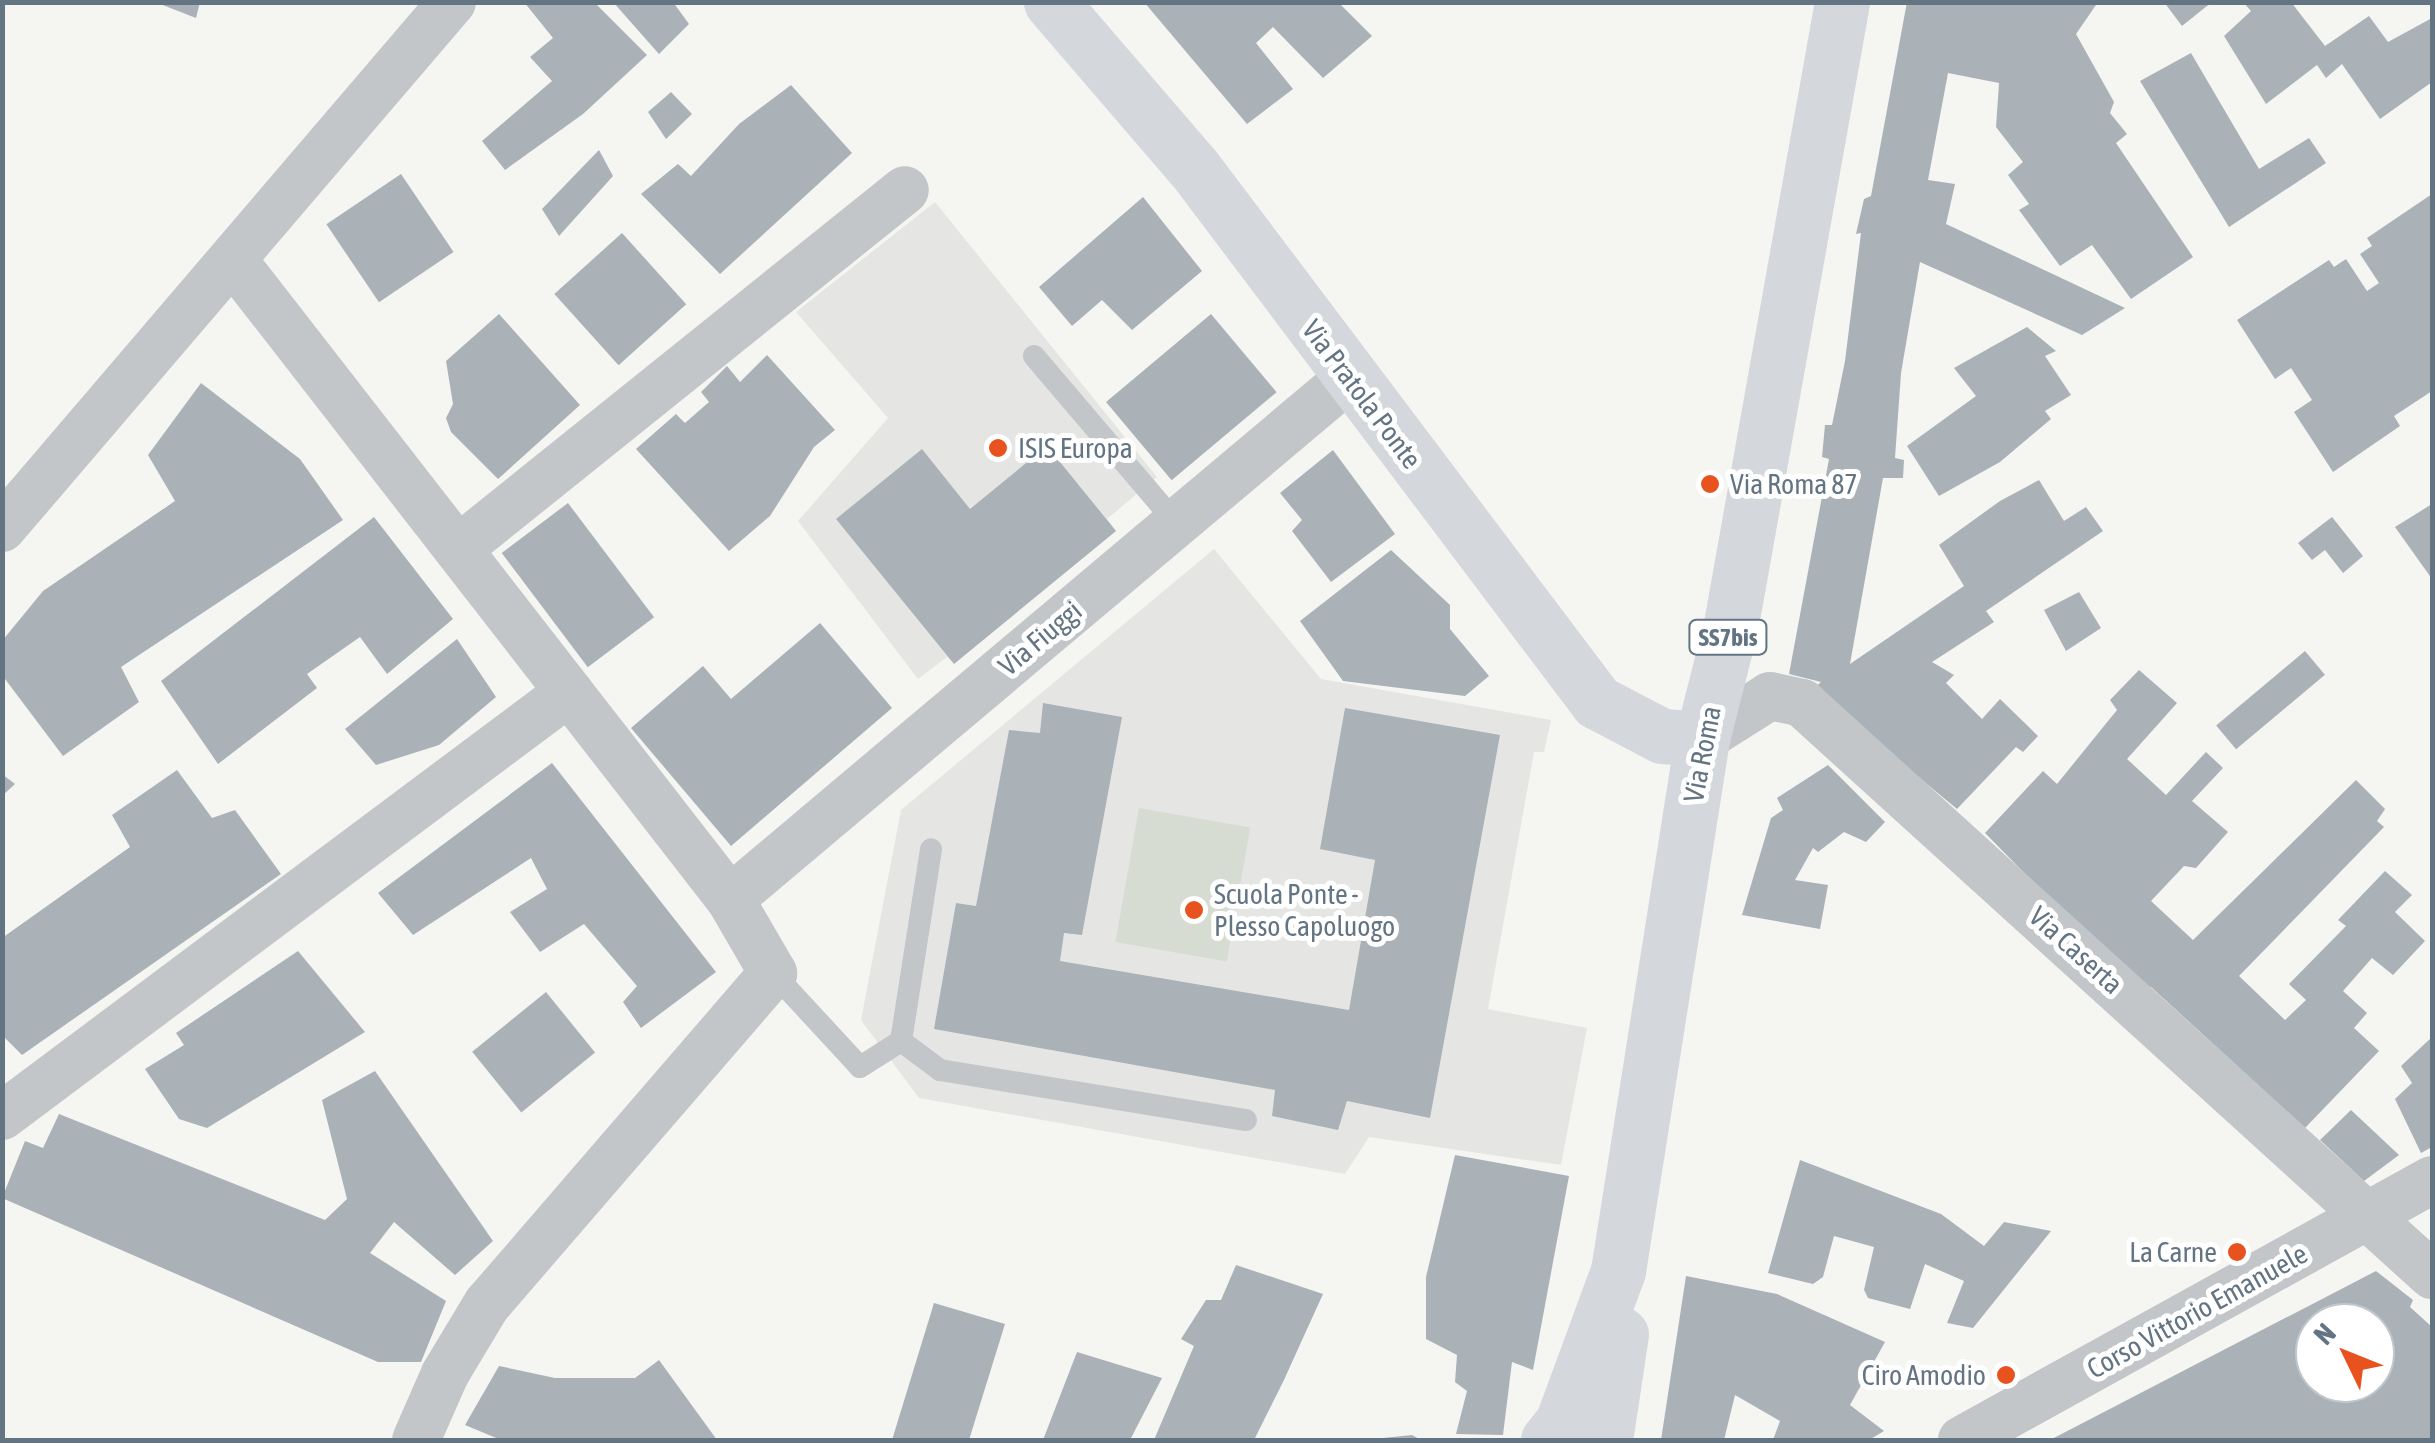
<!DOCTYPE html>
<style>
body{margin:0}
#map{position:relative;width:2435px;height:1443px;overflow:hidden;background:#f5f5f1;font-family:"Asap Condensed",sans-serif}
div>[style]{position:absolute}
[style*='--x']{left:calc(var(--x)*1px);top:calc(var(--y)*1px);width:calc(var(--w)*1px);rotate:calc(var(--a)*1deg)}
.built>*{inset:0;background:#e5e6e4}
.green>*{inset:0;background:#d6dcd2;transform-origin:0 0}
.building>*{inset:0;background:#aab2b8;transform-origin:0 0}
.lane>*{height:22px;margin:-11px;padding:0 11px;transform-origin:11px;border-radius:11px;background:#c2c6c9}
.street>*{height:48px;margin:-24px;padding:0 24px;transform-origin:24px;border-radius:24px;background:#c2c6c9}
.secondary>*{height:55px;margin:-27.5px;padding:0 27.5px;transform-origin:27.5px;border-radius:27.5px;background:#d4d8dc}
.primary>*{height:55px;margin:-27.5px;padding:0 27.5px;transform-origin:27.5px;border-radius:27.5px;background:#d4d8dc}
.dots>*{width:28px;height:28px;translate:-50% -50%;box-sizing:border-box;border:5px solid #fff;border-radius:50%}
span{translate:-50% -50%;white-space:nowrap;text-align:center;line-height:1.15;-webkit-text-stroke:10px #fff;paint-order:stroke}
.shield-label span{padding:2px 8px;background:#fff;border:2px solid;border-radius:8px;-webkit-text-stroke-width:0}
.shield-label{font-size:25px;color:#637483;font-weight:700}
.street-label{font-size:28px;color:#637483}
.poi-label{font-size:28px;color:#637483}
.left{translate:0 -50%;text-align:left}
.right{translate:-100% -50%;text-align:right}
.frame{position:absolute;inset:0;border:5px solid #637483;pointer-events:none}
.north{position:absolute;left:2295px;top:1303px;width:100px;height:100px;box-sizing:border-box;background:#fff;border:2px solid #c1c7cd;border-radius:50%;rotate:313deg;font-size:28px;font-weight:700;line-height:40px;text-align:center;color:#637483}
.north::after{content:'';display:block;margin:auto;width:35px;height:45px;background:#e7521f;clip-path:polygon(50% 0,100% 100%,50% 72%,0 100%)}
</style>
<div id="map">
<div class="built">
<i style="clip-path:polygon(935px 202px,1157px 477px,1107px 519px,1116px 531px,954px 663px,947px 657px,918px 679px,798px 521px,888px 418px,796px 312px)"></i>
<i style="clip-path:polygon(1214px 549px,1321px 679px,1551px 720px,1544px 752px,1534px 752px,1488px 1009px,1587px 1028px,1561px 1165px,1369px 1137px,1345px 1174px,919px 1098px,861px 1020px,901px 810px)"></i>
</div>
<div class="green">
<i style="left:1139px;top:808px;width:113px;height:136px;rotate:10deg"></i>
</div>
<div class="building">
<i style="clip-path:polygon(155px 2px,200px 2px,196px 18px)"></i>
<i style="clip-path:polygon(524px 2px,594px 2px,647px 55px,583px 114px,505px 170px,482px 141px,552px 81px,530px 57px,553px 38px)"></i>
<i style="clip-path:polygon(613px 2px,673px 2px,689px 24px,659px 54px)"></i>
<i style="clip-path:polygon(1144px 2px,1338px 2px,1372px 36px,1323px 78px,1273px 27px,1256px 43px,1293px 89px,1247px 124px)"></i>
<i style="clip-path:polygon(1907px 2px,2096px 5px,2076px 34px,2114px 102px,2110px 113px,2127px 134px,2116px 143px,2193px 257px,2131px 299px,2092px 245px,2060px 266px,2019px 210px,2029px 204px,2008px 175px,2023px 162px,1996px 127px,1999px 83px,1948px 73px,1928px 180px,1955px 184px,1946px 224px,2125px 308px,2082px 335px,1920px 262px,1901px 373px,1895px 458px,1904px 460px,1903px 478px,1883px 478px,1850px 664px,1964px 586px,1939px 545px,2000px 501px,2039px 480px,2064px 521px,2086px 507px,2103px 531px,1986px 611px,1994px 622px,1932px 662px,1954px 675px,1946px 683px,1982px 719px,2000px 699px,2038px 736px,2023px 752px,2016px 747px,1957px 809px,1813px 689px,1821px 682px,1789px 674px,1829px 459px,1822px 457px,1825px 425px,1832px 425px,1845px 361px,1861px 233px,1856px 234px,1864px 199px,1871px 196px)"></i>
<i style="clip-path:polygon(2164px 2px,2212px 2px,2182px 26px)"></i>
<i style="clip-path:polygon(2243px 2px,2291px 2px,2325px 46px,2369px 16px,2388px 42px,2432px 18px,2432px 82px,2380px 119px,2342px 64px,2326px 78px,2317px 65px,2266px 104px,2224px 36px,2251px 11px)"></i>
<i style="clip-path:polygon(2191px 53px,2259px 169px,2309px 138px,2326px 163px,2229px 227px,2140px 81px)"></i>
<i style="clip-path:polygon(791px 85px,852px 153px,720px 274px,641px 194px,678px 164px,691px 176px,739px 124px)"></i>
<i style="clip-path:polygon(671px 92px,692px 114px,666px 139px,648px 112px)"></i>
<i style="clip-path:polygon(599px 150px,613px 176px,559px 236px,542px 209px)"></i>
<i style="left:401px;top:174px;width:94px;height:90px;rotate:56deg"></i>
<i style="clip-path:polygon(2432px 194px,2432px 391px,2394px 416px,2400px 426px,2333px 472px,2294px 412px,2312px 400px,2291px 368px,2275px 379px,2237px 320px,2329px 260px,2334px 267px,2346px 259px,2367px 291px,2379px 283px,2360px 254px,2372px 246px,2367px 238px)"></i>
<i style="clip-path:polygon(1143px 197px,1202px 271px,1132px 330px,1102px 300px,1072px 326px,1039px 287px)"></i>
<i style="left:622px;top:233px;width:96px;height:91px;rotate:48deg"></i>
<i style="clip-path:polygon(499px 314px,580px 405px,498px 479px,451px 432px,446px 418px,453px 404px,446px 361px)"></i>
<i style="left:1211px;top:314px;width:102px;height:137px;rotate:50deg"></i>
<i style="clip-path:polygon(2027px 327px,2056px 351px,2045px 356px,2071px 395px,2045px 411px,2051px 419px,2000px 462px,1939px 496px,1907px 446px,1976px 396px,1954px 368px)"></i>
<i style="clip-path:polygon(767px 355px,835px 430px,814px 447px,770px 516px,729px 551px,636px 449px,676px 414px,685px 423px,709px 402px,701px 392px,727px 366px,740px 382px)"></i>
<i style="clip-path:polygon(201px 383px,300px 459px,343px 520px,121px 667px,139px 702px,63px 756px,2px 675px,2px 641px,43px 591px,175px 501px,148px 455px)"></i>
<i style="clip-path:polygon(1047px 446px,1116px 531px,954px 664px,836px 519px,922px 449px,970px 509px)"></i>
<i style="clip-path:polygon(1333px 450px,1395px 534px,1331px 582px,1292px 531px,1302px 520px,1280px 493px)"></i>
<i style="left:568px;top:503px;width:143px;height:83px;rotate:53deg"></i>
<i style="clip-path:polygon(2432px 504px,2432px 579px,2395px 527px)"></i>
<i style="clip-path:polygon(374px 517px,453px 619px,387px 674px,360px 637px,307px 674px,317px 688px,218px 764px,161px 681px)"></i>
<i style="clip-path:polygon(2332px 517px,2363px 556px,2343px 573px,2325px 550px,2312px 560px,2298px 543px)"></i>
<i style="clip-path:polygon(1391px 550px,1450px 605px,1450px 629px,1489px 676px,1465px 696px,1343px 681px,1300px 621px)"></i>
<i style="clip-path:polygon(2079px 592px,2101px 628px,2066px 651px,2044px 610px)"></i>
<i style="clip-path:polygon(820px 623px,892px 708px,731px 846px,631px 728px,703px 666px,731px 699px)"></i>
<i style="clip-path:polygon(457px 639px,496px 697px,439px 745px,376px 765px,345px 729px)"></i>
<i style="left:2305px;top:651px;width:31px;height:116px;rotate:50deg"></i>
<i style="clip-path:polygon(2139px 670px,2177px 703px,2127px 759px,2166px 795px,2206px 752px,2223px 768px,2192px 801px,2228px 832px,2196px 868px,2184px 866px,2151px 901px,2193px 940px,2356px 780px,2385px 809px,2377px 821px,2384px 827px,2239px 976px,2285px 1020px,2306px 1000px,2289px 984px,2346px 926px,2338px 920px,2385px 871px,2412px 895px,2395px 912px,2425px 941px,2393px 975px,2372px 958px,2343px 991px,2367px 1013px,2354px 1028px,2379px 1051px,2305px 1128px,2151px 987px,2134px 984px,1985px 833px,2043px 771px,2057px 784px,2117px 710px,2110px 700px)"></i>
<i style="clip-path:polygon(1043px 703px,1122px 717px,1082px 935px,1064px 933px,1060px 961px,1349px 1010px,1375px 860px,1320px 849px,1345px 708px,1500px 735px,1430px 1118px,1347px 1101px,1338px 1130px,1272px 1116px,1275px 1090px,934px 1029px,956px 903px,976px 906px,1009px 730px,1040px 733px)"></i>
<i style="clip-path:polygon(552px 763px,716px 972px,641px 1028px,623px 1002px,637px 986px,584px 924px,540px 952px,510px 912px,547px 889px,531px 858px,413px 935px,378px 893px)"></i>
<i style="clip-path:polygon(1828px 765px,1885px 822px,1866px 842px,1844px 832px,1818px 852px,1813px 848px,1795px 880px,1828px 885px,1820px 929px,1742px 915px,1771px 818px,1783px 810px,1777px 798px)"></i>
<i style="clip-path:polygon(177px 770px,212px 818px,235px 810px,281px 874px,22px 1055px,2px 1035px,2px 938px,130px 847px,112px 815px)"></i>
<i style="clip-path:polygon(2px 774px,15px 784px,2px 796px)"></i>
<i style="clip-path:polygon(298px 951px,365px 1032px,207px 1128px,179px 1119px,145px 1069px,184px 1045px,176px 1033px)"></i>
<i style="left:546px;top:992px;width:78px;height:95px;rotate:51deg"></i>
<i style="clip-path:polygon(2432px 1037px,2432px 1147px,2421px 1153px,2395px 1099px,2412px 1083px,2401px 1066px)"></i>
<i style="clip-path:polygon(375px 1071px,493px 1241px,455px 1275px,394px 1222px,370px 1253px,446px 1301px,421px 1362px,378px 1362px,2px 1198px,25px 1141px,43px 1148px,59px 1114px,325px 1220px,347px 1199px,322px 1100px)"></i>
<i style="clip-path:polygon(2351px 1110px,2399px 1155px,2364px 1181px,2320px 1140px)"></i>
<i style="clip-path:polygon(1455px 1155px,1569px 1176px,1533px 1370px,1512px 1362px,1503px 1435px,1456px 1434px,1467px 1391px,1455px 1382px,1457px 1355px,1426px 1339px,1426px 1277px)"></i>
<i style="clip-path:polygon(1800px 1160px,1941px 1214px,1984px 1246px,2004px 1222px,2051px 1231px,1973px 1328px,1947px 1323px,1964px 1281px,1925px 1264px,1910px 1309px,1868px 1298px,1864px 1290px,1874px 1247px,1834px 1236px,1823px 1277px,1813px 1284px,1768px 1273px)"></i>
<i style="clip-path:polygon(1236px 1265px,1323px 1294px,1283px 1382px,1254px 1440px,1154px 1440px,1194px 1346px,1181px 1339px,1206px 1300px,1221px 1300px)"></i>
<i style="clip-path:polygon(evenodd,2376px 1271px,2413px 1300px,2410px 1307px,2432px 1327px,2432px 1440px,2050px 1440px,2376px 1271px,2315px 1323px,2375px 1323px,2375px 1383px,2315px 1383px,2315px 1323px)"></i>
<i style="clip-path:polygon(1686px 1276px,1777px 1294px,1885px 1342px,1850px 1405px,1884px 1431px,1869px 1440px,1773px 1440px,1780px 1421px,1735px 1395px,1724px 1440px,1661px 1440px)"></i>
<i style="clip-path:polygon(934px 1303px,1005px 1324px,969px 1440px,892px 1440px)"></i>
<i style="clip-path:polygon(1077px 1352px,1162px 1378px,1130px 1440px,1043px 1440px)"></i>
<i style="clip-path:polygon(659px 1360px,717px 1440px,501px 1440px,465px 1425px,499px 1366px,555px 1378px,635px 1378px)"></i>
<i style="clip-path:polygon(1412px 1435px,1421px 1440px,1383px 1440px,1383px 1438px)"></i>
</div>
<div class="lane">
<i style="--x:1034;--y:356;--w:221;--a:49.6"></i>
<i style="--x:773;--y:973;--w:128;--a:47.2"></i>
<i style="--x:860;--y:1067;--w:49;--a:-32.4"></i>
<i style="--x:901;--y:1041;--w:194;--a:-81.1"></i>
<i style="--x:901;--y:1041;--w:49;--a:36.6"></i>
<i style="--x:940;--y:1070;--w:310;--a:9.3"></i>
</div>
<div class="street">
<i style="--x:233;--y:260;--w:810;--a:52.13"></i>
<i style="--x:730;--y:899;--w:86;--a:59.8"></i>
<i style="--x:773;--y:973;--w:437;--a:130.8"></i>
<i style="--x:487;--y:1304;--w:82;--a:121"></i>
<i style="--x:445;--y:1374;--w:72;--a:113.7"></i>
<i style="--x:2;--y:528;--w:692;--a:-49.45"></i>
<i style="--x:458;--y:549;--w:573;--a:-38.77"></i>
<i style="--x:1702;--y:739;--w:80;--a:-32.3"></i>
<i style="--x:1770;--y:696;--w:33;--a:12"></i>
<i style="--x:1802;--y:703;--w:851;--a:42.24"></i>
<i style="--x:730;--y:899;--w:809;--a:-40.09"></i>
<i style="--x:2;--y:1116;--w:708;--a:-36.79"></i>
<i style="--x:1962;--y:1440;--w:537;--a:-28.95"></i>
</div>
<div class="secondary">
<i style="--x:1051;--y:2;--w:219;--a:49.3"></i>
<i style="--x:1194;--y:168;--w:669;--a:52.96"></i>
<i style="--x:1597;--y:702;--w:73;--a:27.6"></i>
<i style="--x:1662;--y:736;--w:40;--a:4.3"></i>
</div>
<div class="primary">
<i style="--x:1548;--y:1440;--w:22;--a:-51"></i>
<i style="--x:1562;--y:1423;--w:162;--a:-69.8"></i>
<i style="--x:1618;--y:1271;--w:539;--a:-81.03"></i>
<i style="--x:1702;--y:739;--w:119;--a:-75.8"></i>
<i style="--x:1731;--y:624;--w:632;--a:-79.88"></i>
<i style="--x:1605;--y:1440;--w:107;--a:-81.4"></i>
</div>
<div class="dots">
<i style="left:998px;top:448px;background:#e7521f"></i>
<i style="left:1710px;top:484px;background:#e7521f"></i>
<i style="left:1194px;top:910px;background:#e7521f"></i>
<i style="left:2237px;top:1252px;background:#e7521f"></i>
<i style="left:2006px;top:1375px;background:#e7521f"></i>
</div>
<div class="shield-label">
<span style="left:1728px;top:637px">SS7bis</span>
</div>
<div class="street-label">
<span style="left:1362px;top:394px;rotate:53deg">Via Pratola Ponte</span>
<span style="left:1040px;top:638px;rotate:-40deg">Via Fiuggi</span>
<span style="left:1702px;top:754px;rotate:-79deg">Via Roma</span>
<span style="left:2076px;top:950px;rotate:42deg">Via Caserta</span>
<span style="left:2197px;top:1311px;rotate:-29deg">Corso Vittorio Emanuele</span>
</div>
<div class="poi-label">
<span class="left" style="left:1018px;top:448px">ISIS Europa</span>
<span class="left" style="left:1730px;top:484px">Via Roma 87</span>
<span class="left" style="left:1214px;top:910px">Scuola Ponte -<br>Plesso Capoluogo</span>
<span class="right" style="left:2217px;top:1252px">La Carne</span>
<span class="right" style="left:1986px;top:1375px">Ciro Amodio</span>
</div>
<div class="frame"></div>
<div class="north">N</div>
</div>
